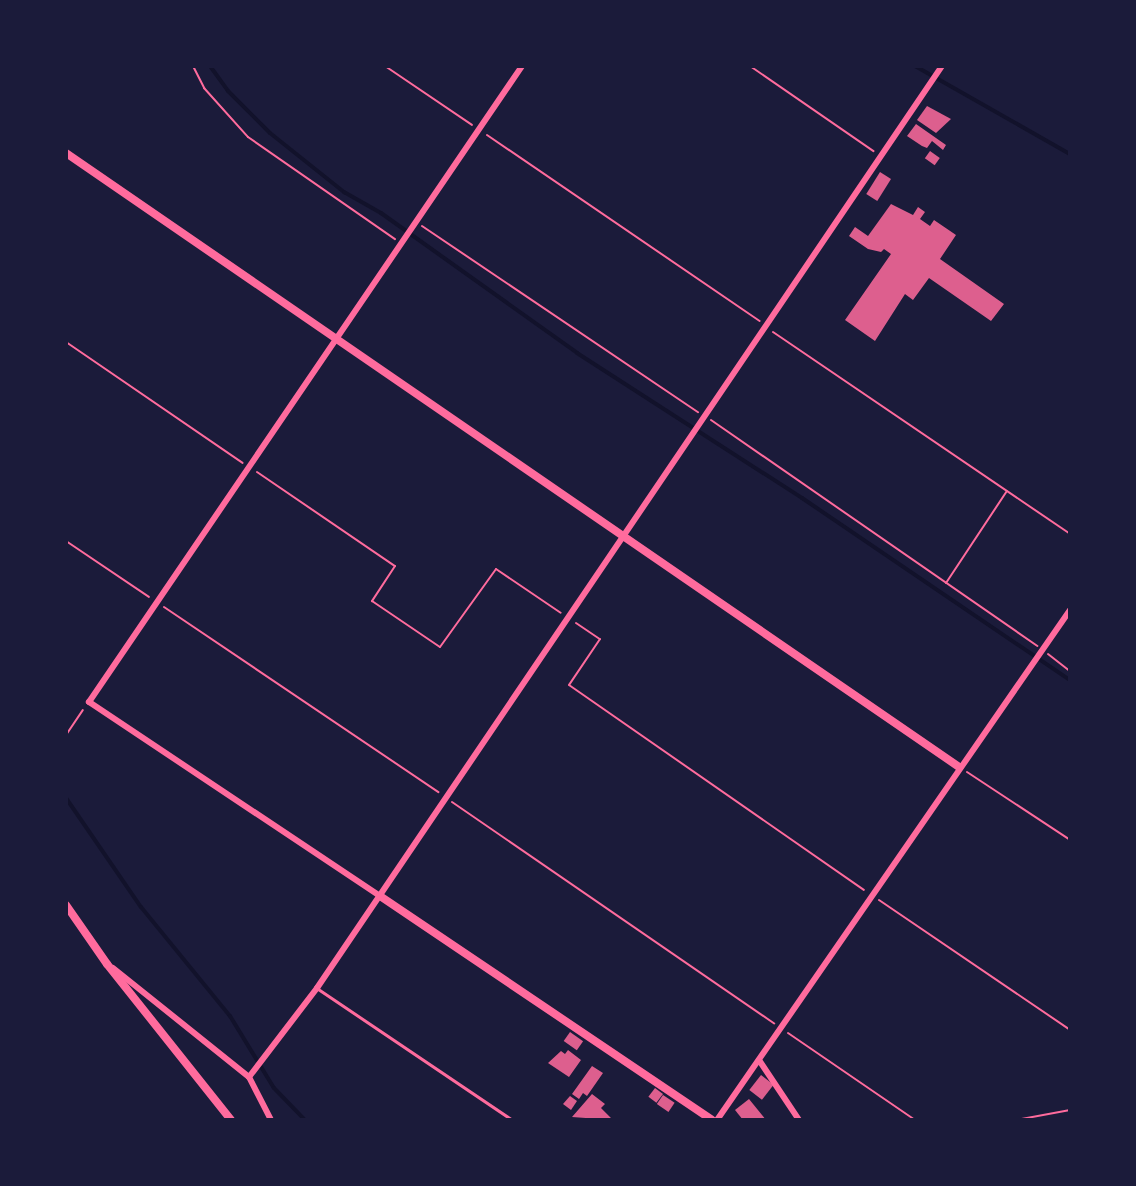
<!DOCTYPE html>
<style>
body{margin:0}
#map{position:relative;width:1136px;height:1186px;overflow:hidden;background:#1b1b3a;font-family:"DejaVu Sans",sans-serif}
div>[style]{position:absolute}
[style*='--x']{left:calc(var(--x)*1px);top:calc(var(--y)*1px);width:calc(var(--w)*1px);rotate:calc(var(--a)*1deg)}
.stream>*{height:4px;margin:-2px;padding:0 2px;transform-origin:2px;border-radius:2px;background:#12122b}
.building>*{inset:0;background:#dd5f8e;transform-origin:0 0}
.path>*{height:2px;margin:-1px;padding:0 1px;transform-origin:1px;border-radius:1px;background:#ff6b9d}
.service>*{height:3px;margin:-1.5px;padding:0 1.5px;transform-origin:1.5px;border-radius:1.5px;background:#ff6b9d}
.minor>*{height:6px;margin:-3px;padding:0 3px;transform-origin:3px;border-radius:3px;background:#ff6b9d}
.tertiary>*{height:8px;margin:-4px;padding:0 4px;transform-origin:4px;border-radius:4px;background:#ff6b9d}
span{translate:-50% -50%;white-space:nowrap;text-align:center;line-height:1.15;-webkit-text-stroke:6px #1b1b3a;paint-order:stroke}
.frame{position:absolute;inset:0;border:68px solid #1b1b3a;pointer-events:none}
</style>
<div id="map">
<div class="stream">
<i style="--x:210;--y:66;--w:31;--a:54"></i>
<i style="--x:228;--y:91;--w:59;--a:45"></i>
<i style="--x:270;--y:133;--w:95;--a:38.6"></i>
<i style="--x:344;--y:192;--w:43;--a:29.6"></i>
<i style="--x:381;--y:213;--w:241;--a:35.5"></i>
<i style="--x:577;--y:353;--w:268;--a:32.8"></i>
<i style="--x:802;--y:498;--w:324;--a:34.2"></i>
<i style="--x:915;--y:66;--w:178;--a:29.6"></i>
<i style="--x:66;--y:798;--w:132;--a:55.5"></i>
<i style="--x:141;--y:907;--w:141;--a:50.8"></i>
<i style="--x:230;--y:1016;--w:84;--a:58.6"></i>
<i style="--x:274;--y:1088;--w:45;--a:45.9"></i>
</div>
<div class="building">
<i style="clip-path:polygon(927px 106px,951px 119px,936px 133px,917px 120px)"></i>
<i style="clip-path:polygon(916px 124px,946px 145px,943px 150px,932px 141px,927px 148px,922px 146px,907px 136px)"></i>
<i style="left:930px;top:151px;width:12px;height:9px;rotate:35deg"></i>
<i style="left:880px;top:172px;width:13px;height:26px;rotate:32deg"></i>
<i style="clip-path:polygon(891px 204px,913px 215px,918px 207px,925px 212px,920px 219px,930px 226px,934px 220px,956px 235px,940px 259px,1004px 304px,991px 321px,929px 278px,913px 300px,905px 294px,875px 341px,845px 320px,891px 254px,884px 249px,881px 252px,868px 249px,849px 236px,855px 227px,868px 236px)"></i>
<i style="left:570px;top:1032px;width:16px;height:11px;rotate:35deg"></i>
<i style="clip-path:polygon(568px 1050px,581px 1060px,569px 1077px,548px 1063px,561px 1051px,565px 1054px)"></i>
<i style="clip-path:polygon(592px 1066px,603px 1073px,587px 1096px,583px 1093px,579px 1099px,572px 1094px)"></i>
<i style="left:761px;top:1075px;width:16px;height:19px;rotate:38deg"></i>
<i style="left:655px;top:1088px;width:10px;height:11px;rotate:37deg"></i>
<i style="clip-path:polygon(592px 1094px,605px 1104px,601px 1108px,613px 1120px,572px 1117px)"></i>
<i style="left:663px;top:1095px;width:14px;height:11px;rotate:34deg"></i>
<i style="clip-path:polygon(570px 1096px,577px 1101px,571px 1110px,563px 1104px)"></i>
<i style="clip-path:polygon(749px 1099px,766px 1120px,743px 1120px,735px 1110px)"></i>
</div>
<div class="path">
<i style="--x:193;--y:66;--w:25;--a:63"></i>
<i style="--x:204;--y:88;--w:66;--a:48.1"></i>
<i style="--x:248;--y:137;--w:179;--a:34.8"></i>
<i style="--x:385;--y:66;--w:105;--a:34.1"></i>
<i style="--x:750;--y:66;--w:150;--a:34.6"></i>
<i style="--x:487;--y:135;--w:330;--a:34.3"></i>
<i style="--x:422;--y:226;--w:333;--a:34"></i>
<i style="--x:773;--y:332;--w:359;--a:34.2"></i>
<i style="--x:66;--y:342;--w:214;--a:34.4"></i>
<i style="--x:711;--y:420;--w:397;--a:34.7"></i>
<i style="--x:257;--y:472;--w:167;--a:34.3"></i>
<i style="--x:395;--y:566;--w:42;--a:123.3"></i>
<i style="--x:372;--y:601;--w:82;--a:34.1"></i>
<i style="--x:440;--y:647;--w:96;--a:-54.3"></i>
<i style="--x:496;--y:569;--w:78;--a:34.1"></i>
<i style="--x:66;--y:541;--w:100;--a:34"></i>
<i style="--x:946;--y:583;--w:110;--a:-56.5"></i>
<i style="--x:164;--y:607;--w:331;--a:34"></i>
<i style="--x:576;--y:623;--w:29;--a:34"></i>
<i style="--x:600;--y:639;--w:55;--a:124"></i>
<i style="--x:569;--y:685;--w:359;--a:34.8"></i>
<i style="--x:1048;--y:654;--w:28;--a:38"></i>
<i style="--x:66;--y:735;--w:30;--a:-56"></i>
<i style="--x:967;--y:772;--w:123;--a:33.4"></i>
<i style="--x:452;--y:802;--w:391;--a:34.5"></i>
<i style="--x:879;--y:900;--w:231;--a:34.2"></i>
<i style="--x:788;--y:1033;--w:154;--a:34.4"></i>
<i style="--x:1016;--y:1120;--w:55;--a:-10.5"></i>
</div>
<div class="service">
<i style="--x:318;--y:989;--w:234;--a:34"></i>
</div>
<div class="minor">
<i style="--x:380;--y:896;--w:350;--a:-146.3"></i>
<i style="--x:89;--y:702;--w:769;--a:-55.75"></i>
<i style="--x:113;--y:968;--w:174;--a:38.7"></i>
<i style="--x:249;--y:1077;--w:48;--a:62.9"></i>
<i style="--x:759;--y:1060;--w:72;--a:56.3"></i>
<i style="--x:249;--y:1077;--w:112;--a:-52.6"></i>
<i style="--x:317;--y:988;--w:1114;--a:-55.87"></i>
<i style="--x:717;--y:1120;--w:620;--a:-55.31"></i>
</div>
<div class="tertiary">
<i style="--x:66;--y:153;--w:1084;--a:34.51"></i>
<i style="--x:380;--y:896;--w:400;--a:34"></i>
<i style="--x:66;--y:905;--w:72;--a:55.2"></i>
<i style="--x:107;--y:964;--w:199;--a:51.5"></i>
</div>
<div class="frame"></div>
</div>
